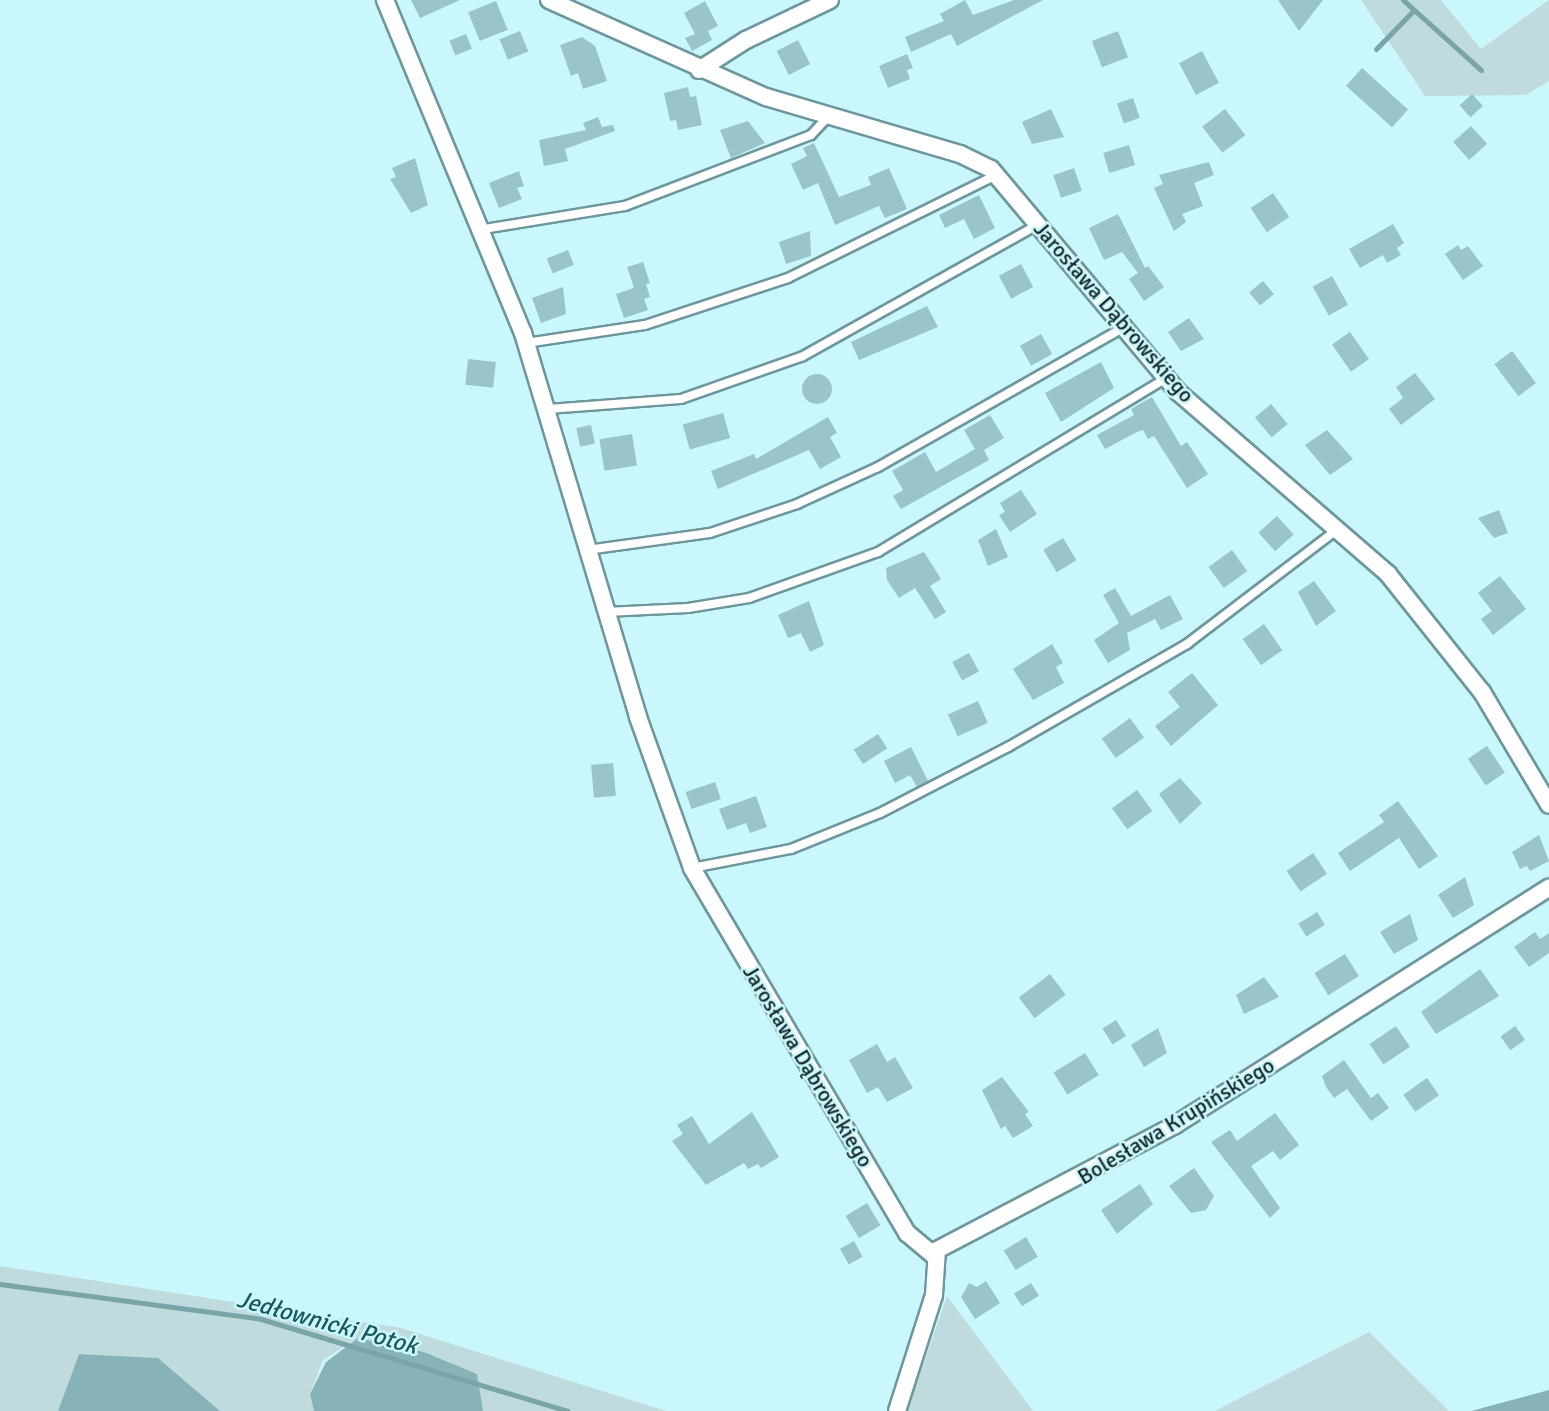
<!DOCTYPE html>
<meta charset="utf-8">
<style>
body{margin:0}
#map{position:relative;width:1549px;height:1411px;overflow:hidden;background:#caf7fc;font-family:Signika,sans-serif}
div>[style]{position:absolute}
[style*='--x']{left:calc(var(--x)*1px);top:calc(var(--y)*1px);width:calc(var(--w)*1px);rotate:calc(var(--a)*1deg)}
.green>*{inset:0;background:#bfdbdd}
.forest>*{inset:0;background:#87b3b8}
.stream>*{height:5px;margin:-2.5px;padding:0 2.5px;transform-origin:2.5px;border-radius:2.5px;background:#79a5a9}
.building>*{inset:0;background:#99c5c9;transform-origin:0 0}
.round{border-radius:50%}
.roads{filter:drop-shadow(2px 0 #6d979c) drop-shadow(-2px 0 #6d979c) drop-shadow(0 2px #6d979c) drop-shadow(0 -2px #6d979c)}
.lane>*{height:8px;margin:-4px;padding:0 4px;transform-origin:4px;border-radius:4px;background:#fff}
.street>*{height:16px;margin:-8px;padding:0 8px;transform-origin:8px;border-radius:8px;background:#fff}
span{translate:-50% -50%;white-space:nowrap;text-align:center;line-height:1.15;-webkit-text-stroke:5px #caf7fc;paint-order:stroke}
.street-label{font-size:22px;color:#152628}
.water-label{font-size:24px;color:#18575c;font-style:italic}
</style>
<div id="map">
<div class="green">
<i style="clip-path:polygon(1361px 0,1441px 0,1481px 49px,1549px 0,1549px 81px,1526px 95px,1425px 96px)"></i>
<i style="clip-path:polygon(0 1266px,401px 1328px,666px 1411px,483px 1411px,476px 1374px,424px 1352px,358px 1338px,323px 1360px,310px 1394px,314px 1411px,220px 1411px,158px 1358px,79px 1354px,58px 1411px,0 1411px)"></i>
<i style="clip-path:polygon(947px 1296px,1033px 1411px,907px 1411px)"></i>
<i style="clip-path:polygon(1369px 1332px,1449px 1411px,1215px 1411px)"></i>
</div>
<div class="forest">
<i style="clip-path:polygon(358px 1338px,424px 1352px,477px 1374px,483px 1411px,314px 1411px,310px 1394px,326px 1362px)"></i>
<i style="clip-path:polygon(79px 1354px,158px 1358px,220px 1411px,58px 1411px)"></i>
<i style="clip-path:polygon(1549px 1390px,1549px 1411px,1471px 1411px)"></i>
</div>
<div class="stream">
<i style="--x:1403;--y:0;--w:105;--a:41.9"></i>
<i style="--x:1376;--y:49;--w:54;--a:-45.7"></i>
<i style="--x:0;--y:1284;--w:263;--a:7.6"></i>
<i style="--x:261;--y:1319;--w:320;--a:16.7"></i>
</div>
<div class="building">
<i style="clip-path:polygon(411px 0,460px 0,420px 18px)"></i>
<i style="clip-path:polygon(965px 0,973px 15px,1014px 0,1043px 0,957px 46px,951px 34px,911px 52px,905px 37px,944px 21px,940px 14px)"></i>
<i style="clip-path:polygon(1278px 0,1323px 0,1299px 31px)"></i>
<i style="left:496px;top:1px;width:31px;height:30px;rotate:68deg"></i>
<i style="clip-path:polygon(705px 1px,718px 26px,708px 31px,712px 40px,692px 51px,685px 38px,695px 34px,684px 13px)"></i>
<i style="left:520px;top:31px;width:22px;height:22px;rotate:68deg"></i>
<i style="left:1118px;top:31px;width:28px;height:28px;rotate:69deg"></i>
<i style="left:466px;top:34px;width:16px;height:18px;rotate:68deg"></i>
<i style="clip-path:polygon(582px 37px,595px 46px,607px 81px,583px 89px,578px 73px,571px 76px,560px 45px)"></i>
<i style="left:798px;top:40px;width:27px;height:24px;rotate:63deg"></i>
<i style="left:1202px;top:51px;width:36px;height:26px;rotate:62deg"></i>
<i style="clip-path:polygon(907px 54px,913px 68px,907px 70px,910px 79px,888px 88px,879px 66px)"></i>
<i style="left:1362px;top:68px;width:62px;height:24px;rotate:42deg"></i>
<i style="clip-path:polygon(688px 87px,690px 97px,696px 96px,702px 125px,678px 130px,676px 120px,670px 121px,664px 93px)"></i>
<i style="left:1472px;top:94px;width:16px;height:17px;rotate:47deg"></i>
<i style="left:1133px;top:98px;width:21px;height:17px;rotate:71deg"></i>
<i style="clip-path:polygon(1051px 109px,1064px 137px,1032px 144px,1022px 122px)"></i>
<i style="left:1225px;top:109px;width:33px;height:29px;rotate:52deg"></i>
<i style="clip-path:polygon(598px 117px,602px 127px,613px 125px,615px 131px,565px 149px,568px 161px,544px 166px,539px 140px,586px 130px,583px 123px)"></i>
<i style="clip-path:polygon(748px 121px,765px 143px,731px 158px,720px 130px)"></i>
<i style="left:1471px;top:126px;width:24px;height:24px;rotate:48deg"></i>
<i style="clip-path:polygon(814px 143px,839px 197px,871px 185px,868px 177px,889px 168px,907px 209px,885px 218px,879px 206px,835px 225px,818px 183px,803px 190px,791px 164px,807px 156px,803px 148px)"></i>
<i style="left:1129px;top:145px;width:21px;height:27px;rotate:73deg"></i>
<i style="clip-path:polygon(415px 158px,428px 205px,411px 213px,390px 179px,396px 177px,392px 168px)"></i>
<i style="clip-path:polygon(1209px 162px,1214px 175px,1194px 183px,1203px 206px,1182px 214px,1186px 222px,1174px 231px,1154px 188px,1163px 184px,1159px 175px)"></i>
<i style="left:1074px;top:168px;width:24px;height:22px;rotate:71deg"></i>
<i style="clip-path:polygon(519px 171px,524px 186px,517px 188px,522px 199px,499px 208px,489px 183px)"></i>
<i style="left:1273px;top:193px;width:29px;height:27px;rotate:56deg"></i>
<i style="clip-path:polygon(979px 195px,995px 228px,974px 239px,964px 219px,945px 228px,939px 215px)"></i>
<i style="clip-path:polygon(1118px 214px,1145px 268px,1148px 266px,1164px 287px,1144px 301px,1129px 279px,1138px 273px,1122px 252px,1104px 260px,1089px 228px)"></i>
<i style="clip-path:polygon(1393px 224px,1404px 243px,1397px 248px,1401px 255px,1387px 263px,1383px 255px,1360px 268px,1349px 249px)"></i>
<i style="clip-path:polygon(810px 231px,811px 256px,786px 264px,779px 242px)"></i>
<i style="clip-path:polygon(1458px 245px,1461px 250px,1468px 246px,1483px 266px,1463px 280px,1445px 254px)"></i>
<i style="left:568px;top:250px;width:16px;height:23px;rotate:68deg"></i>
<i style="clip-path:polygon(643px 262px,650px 283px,646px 284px,650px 297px,644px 299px,648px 310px,624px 318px,616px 294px,634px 288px,627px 267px)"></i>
<i style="left:1021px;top:264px;width:26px;height:25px;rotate:62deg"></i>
<i style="left:1332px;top:276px;width:33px;height:22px;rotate:61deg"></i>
<i style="left:1263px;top:281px;width:17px;height:18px;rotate:50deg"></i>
<i style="clip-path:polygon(563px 287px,566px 314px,541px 323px,532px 298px)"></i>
<i style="clip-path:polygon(927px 306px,938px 327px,859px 360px,851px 342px)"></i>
<i style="clip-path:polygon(1189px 318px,1204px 339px,1181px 351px,1168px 332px)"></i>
<i style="left:1350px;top:332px;width:33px;height:22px;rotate:55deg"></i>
<i style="left:1041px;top:334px;width:23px;height:24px;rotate:61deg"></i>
<i style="left:1512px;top:351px;width:40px;height:22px;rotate:53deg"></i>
<i style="left:468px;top:359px;width:28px;height:26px;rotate:6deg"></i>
<i style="clip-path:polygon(1101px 362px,1114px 388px,1061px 422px,1045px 393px)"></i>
<i style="clip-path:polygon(1415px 373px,1435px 399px,1401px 425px,1389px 409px,1403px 398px,1396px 387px)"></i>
<i class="round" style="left:802px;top:374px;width:30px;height:30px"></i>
<i style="clip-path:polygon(1152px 397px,1181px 446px,1187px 442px,1208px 474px,1187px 488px,1154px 436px,1148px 439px,1143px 430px,1137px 432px,1105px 449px,1097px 435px,1134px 415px,1131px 409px)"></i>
<i style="left:1271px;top:404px;width:26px;height:21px;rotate:50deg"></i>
<i style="left:723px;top:413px;width:26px;height:42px;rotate:74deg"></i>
<i style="clip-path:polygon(990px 415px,1004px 438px,984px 450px,989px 460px,901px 509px,893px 496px,903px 490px,892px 471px,925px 452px,936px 472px,975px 449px,964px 430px)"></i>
<i style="clip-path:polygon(828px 417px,837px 433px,830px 437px,841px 457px,820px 469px,809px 450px,718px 489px,711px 471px,754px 454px,756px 459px)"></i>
<i style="left:591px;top:425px;width:19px;height:15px;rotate:78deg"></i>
<i style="clip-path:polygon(1327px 430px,1353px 459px,1330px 475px,1305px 445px)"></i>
<i style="left:632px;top:434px;width:32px;height:33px;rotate:81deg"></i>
<i style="clip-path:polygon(1021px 490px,1037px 514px,1010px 532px,999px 515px,1005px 512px,1000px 503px)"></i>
<i style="clip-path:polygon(1499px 510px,1508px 533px,1494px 538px,1478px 518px)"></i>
<i style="left:1277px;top:516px;width:25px;height:25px;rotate:48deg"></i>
<i style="clip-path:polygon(996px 529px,1008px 557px,988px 566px,978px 540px)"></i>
<i style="left:1063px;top:538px;width:26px;height:23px;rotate:59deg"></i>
<i style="left:1232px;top:550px;width:26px;height:29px;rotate:54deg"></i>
<i style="clip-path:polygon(924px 552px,941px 579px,930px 586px,946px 612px,935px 619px,915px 588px,899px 598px,887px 580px,886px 568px)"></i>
<i style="clip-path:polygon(1500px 576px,1526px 609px,1493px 635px,1481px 619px,1492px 611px,1478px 593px)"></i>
<i style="clip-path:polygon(1314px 581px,1336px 611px,1316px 626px,1298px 592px)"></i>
<i style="clip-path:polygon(1115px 588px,1131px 616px,1170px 595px,1183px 619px,1161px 630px,1155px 619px,1127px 633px,1130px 650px,1108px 663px,1094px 640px,1119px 623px,1103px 595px)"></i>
<i style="clip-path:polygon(809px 601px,824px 645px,810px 652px,801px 633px,788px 638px,778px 615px)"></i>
<i style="left:1264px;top:624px;width:32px;height:26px;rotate:55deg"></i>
<i style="clip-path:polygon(1052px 644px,1063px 663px,1056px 667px,1064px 683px,1033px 700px,1013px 669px)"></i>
<i style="left:969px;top:653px;width:21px;height:19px;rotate:62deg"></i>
<i style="clip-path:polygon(1192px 673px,1218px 705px,1171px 746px,1155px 726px,1180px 707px,1168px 692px)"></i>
<i style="left:978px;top:701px;width:24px;height:33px;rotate:66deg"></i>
<i style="left:1130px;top:718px;width:24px;height:35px;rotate:54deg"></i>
<i style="left:878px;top:734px;width:17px;height:29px;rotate:57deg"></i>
<i style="left:1487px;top:746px;width:32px;height:23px;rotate:56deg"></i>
<i style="clip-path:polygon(911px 747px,928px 781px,917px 787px,910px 775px,895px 783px,884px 761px)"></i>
<i style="left:613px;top:763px;width:33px;height:22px;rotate:85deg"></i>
<i style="clip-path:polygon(1180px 778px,1202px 803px,1180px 824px,1159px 794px)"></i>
<i style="left:715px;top:782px;width:18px;height:31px;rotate:71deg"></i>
<i style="left:1137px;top:790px;width:26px;height:31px;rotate:54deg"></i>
<i style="clip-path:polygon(756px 796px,767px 827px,750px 833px,746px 823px,727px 830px,719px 809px)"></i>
<i style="clip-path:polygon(1398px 801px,1438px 856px,1419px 869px,1399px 838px,1350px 871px,1338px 853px,1384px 822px,1379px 815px)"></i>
<i style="clip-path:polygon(1539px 835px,1549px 861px,1530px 871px,1527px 866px,1520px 869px,1512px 852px)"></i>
<i style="left:1313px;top:853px;width:25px;height:32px;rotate:56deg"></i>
<i style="clip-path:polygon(1465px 877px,1474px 905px,1453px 918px,1438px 895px)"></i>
<i style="left:1317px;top:912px;width:15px;height:22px;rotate:58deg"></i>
<i style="clip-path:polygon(1410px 914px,1418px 940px,1394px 954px,1380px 932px)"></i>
<i style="clip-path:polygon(1535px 932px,1540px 939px,1549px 933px,1549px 953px,1529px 967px,1514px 947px)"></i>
<i style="left:1345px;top:954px;width:26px;height:36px;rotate:58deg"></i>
<i style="clip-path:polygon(1480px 969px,1499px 996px,1436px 1034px,1421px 1012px)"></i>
<i style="left:1050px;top:974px;width:26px;height:39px;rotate:53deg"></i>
<i style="clip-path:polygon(1264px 977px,1279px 997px,1244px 1014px,1236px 995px)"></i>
<i style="left:1116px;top:1020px;width:19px;height:16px;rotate:58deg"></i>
<i style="left:1396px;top:1026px;width:25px;height:32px;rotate:56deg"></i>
<i style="left:1515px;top:1026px;width:17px;height:18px;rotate:54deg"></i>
<i style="clip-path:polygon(1158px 1028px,1167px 1053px,1144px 1067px,1131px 1045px)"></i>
<i style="clip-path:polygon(877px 1044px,887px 1062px,895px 1057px,913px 1088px,887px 1102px,878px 1087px,867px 1093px,849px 1060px)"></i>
<i style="left:1085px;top:1053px;width:26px;height:37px;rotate:58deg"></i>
<i style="clip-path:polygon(1344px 1060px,1371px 1098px,1378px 1093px,1389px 1108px,1371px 1121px,1347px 1089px,1334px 1098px,1326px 1087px,1322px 1076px)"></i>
<i style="clip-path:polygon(1002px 1077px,1029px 1112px,1025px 1114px,1033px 1126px,1013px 1138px,1005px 1126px,1001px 1129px,982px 1090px)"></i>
<i style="left:1427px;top:1078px;width:21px;height:29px;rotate:55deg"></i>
<i style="clip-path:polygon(752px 1112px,779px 1157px,761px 1168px,758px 1164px,748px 1169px,744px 1163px,706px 1185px,672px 1141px,683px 1134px,677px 1125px,692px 1116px,709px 1144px)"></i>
<i style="clip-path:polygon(1275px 1113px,1299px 1145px,1280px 1160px,1273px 1151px,1251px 1166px,1280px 1208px,1270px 1218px,1211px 1142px,1230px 1130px,1237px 1141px)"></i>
<i style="clip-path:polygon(1194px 1168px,1214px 1196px,1206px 1210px,1191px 1213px,1169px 1186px)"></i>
<i style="clip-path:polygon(1140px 1184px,1153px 1204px,1117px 1234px,1101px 1210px)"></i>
<i style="left:867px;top:1203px;width:26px;height:25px;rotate:59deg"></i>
<i style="left:1026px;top:1237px;width:23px;height:26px;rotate:59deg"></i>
<i style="left:854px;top:1241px;width:18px;height:16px;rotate:61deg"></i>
<i style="clip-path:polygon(986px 1281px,1000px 1303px,975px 1319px,961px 1297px,969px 1283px,977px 1287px)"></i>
<i style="left:1031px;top:1283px;width:15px;height:20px;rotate:58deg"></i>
</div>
<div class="roads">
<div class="lane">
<i style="--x:484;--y:229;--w:143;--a:-9.3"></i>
<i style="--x:625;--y:206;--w:199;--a:-20.9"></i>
<i style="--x:811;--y:135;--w:26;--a:-47"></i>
<i style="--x:526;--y:343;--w:120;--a:-8.6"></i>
<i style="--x:645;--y:325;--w:151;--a:-18.2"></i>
<i style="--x:788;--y:278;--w:232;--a:-26.3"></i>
<i style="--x:548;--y:409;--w:133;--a:-4.3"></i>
<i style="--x:681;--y:399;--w:129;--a:-19.4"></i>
<i style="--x:803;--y:356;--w:270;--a:-29.2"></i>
<i style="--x:587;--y:550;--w:124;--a:-7.9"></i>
<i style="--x:710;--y:533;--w:92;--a:-18.4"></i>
<i style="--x:797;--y:504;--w:89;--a:-24.6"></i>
<i style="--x:878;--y:467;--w:282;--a:-29.6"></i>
<i style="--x:606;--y:612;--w:82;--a:-2.8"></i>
<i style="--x:688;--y:608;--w:62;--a:-9.3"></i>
<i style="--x:749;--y:598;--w:137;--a:-19.6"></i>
<i style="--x:878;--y:552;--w:336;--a:-31.1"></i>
<i style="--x:692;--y:868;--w:101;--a:-10.9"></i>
<i style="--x:791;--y:849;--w:96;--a:-22"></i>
<i style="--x:880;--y:813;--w:144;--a:-27.3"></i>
<i style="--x:1008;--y:747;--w:207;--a:-29.9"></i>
<i style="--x:1187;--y:644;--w:190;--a:-37.3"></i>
</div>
<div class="street">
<i style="--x:385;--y:0;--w:360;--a:67.5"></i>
<i style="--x:523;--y:333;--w:401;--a:73.3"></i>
<i style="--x:638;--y:717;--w:160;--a:70.3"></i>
<i style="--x:692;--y:868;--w:424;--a:59.5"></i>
<i style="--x:907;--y:1233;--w:35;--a:40"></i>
<i style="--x:549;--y:0;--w:238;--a:24.1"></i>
<i style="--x:766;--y:97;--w:202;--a:16.4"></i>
<i style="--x:960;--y:154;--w:34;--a:26"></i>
<i style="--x:991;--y:169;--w:291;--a:50"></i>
<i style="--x:1178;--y:392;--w:278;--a:40.9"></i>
<i style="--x:1388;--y:574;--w:151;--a:51.5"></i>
<i style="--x:1482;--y:692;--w:131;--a:59.3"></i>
<i style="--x:699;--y:70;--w:56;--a:-32.6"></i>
<i style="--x:746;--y:40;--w:93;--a:-25.5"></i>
<i style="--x:897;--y:1411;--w:122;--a:-72.3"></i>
<i style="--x:934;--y:1295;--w:45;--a:-86.2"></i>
<i style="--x:937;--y:1250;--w:269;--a:-27.7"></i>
<i style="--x:1175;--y:1125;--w:443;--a:-32.4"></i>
</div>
</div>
<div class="street-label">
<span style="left:1114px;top:312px;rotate:49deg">Jarosława Dąbrowskiego</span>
<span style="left:808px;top:1066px;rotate:59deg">Jarosława Dąbrowskiego</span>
<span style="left:1176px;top:1121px;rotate:-31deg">Bolesława Krupińskiego</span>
</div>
<div class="water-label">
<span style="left:327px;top:1323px;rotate:15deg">Jedłownicki Potok</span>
</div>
</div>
